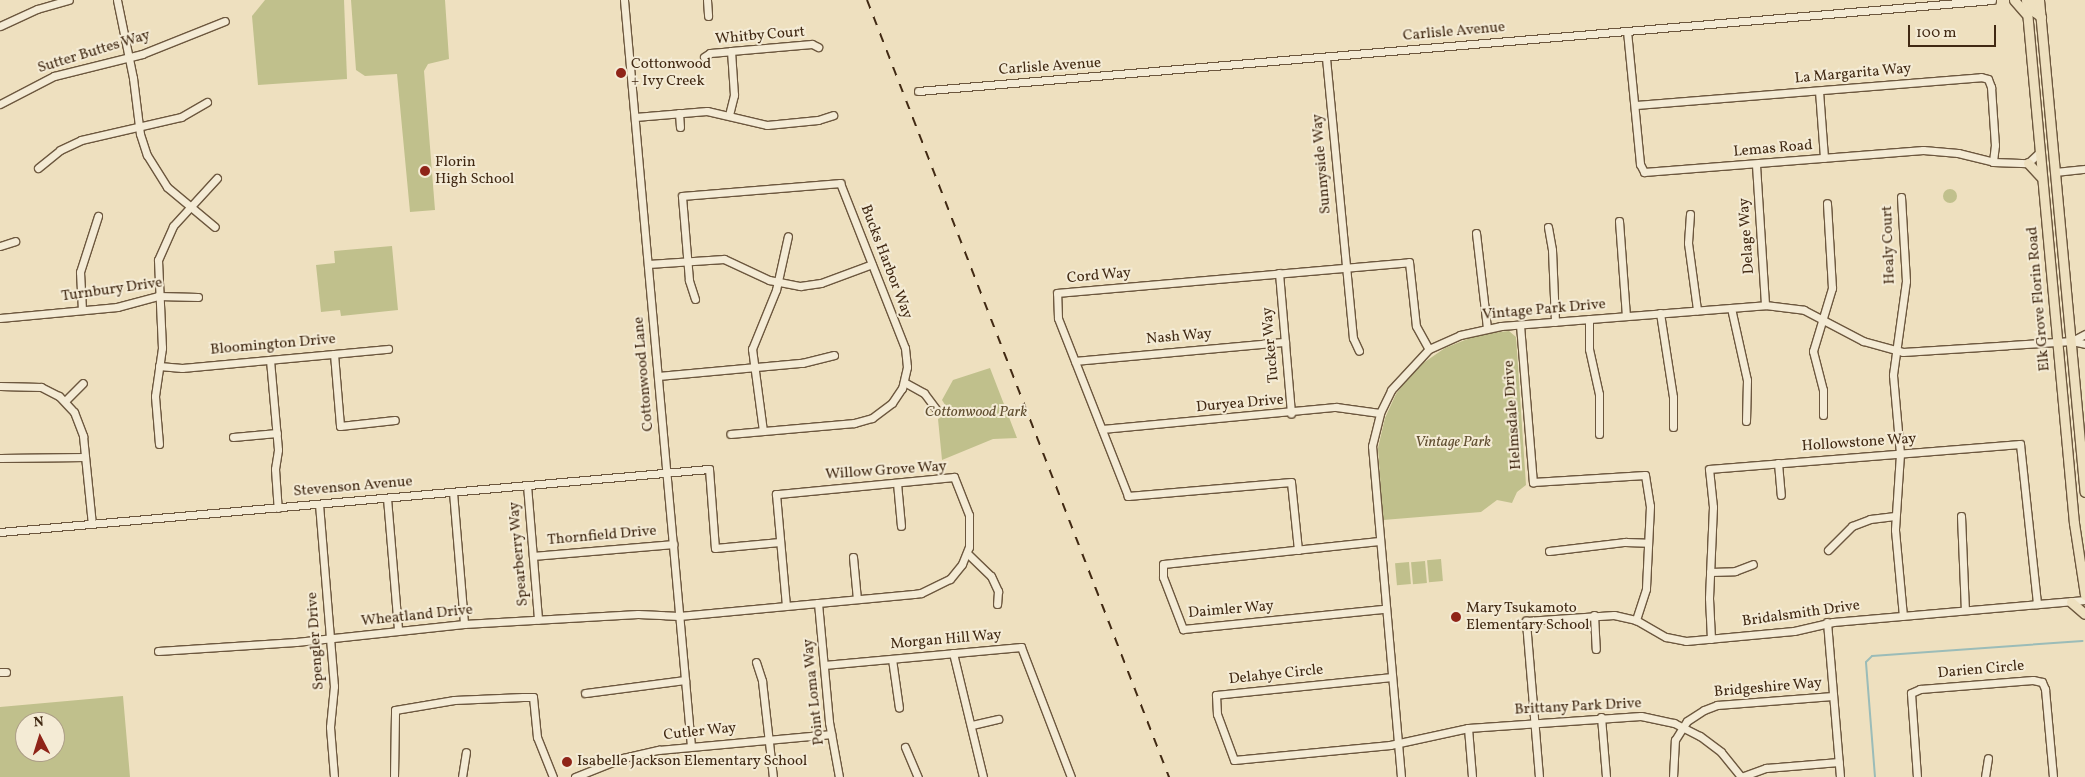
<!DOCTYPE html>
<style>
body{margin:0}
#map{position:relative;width:2085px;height:777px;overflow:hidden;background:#eee0bf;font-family:Vollkorn,serif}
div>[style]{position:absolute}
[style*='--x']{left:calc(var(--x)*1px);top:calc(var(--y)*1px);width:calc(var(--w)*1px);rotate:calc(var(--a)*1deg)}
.green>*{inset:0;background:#c0c08c;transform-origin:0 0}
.round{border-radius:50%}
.stream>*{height:2px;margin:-1px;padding:0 1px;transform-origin:1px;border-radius:1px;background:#9bbcb8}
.roads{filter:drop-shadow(1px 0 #6c573e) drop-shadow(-1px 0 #6c573e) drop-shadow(0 1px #6c573e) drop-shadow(0 -1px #6c573e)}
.minor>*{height:7px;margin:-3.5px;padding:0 3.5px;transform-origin:3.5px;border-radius:3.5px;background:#f4ebd5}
.major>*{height:9px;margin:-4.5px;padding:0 4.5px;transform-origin:4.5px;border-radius:4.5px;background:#eee0bf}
.rail>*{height:2px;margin-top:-1px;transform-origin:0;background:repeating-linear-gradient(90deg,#412913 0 9px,transparent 0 18px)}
.dots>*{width:14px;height:14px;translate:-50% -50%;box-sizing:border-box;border:2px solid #f4ebd5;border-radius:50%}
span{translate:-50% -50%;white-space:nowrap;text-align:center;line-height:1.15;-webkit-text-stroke:4px #f4ebd5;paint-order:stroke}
.street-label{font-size:15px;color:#412913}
.poi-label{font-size:15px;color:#412913}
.left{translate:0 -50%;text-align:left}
.park-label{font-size:15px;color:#614f31;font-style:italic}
.north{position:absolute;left:15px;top:712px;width:50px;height:50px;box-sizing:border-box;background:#f4ebd5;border:1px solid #ac9d87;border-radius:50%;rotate:355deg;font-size:14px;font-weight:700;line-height:20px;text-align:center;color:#412913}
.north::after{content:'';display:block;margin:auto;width:18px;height:22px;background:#8f2418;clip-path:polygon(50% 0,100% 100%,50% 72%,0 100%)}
.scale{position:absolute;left:1908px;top:25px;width:88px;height:22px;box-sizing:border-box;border:2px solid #412913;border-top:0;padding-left:6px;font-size:15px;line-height:18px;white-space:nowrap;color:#412913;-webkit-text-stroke:4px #f4ebd5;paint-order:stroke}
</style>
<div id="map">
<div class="green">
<i style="clip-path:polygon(265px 0,344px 0,347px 79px,258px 85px,252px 16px)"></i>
<i style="clip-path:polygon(351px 0,445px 0,449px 59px,428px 64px,424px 71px,435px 210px,410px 212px,397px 74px,365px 76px,356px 70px)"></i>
<i class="round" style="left:1943px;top:189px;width:14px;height:14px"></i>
<i style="clip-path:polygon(392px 246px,398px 310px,341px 316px,340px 310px,321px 312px,316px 265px,335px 263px,334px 251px)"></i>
<i style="clip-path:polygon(1509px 331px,1516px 337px,1526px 485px,1517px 492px,1512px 503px,1497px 500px,1481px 512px,1383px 520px,1378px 448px,1385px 418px,1396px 394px,1416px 368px,1445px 348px,1480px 334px)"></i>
<i style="clip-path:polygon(990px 368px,1017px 438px,993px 439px,942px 460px,938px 419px,945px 415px,947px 408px,942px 400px,953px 380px)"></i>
<i style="left:1441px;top:559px;width:22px;height:14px;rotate:85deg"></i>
<i style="left:1425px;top:561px;width:22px;height:14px;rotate:85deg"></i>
<i style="left:1409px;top:562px;width:22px;height:14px;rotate:85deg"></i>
<i style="clip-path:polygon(evenodd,123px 696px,130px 777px,0 777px,0 707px,123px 696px,25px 722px,55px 722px,55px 752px,25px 752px,25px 722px)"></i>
</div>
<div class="stream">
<i style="--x:1875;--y:777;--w:115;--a:-94.5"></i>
<i style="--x:1866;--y:662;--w:8;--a:-45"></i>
<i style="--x:1872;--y:656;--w:211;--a:-4.1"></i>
</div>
<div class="roads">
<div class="minor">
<i style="--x:117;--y:0;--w:80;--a:78.4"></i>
<i style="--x:133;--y:78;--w:56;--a:82.9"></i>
<i style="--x:140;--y:134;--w:22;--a:72"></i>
<i style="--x:147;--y:155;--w:38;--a:58"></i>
<i style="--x:167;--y:187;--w:62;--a:39.8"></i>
<i style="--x:624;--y:0;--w:749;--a:84.87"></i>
<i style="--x:707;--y:0;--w:16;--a:86"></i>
<i style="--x:0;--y:26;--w:41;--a:-24.7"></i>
<i style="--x:37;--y:9;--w:33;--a:-16"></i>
<i style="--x:1627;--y:31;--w:134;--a:84.4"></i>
<i style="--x:1640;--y:164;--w:9;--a:63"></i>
<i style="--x:1644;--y:172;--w:280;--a:-4.5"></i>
<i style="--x:1923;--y:150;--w:35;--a:5"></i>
<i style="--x:1958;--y:153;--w:36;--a:14"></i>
<i style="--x:1993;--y:162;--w:35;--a:2"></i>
<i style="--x:2028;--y:163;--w:16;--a:-43"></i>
<i style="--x:704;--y:57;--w:7;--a:-34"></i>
<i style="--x:710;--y:53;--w:21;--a:-5"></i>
<i style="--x:731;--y:51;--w:81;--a:-4.9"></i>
<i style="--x:812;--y:44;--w:7;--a:27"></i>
<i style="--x:1326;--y:58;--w:281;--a:84.5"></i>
<i style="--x:1353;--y:338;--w:14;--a:65"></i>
<i style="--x:918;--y:91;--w:1078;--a:-4.84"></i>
<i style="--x:1819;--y:91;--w:67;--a:85.7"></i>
<i style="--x:0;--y:104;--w:61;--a:-27.4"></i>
<i style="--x:54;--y:76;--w:91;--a:-14"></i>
<i style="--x:142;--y:54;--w:89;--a:-21.7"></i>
<i style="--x:1636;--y:105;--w:346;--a:-4.6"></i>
<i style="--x:1981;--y:77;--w:7;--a:16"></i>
<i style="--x:1988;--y:79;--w:9;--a:69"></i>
<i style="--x:1991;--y:87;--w:58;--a:86.1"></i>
<i style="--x:1995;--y:145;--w:17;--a:97"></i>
<i style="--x:679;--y:113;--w:14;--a:86"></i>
<i style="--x:729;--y:115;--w:21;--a:-76"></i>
<i style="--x:734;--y:95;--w:44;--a:-93.9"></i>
<i style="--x:635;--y:117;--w:72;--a:-4.8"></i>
<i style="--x:707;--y:111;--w:62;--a:13.1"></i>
<i style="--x:767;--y:125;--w:51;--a:-5.6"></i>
<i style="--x:818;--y:120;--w:16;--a:-18"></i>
<i style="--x:1756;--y:165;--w:140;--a:86.3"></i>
<i style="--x:38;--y:168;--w:28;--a:-39"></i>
<i style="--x:60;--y:150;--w:23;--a:-25"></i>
<i style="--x:81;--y:140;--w:103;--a:-13"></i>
<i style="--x:181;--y:117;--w:30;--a:-30"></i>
<i style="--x:2055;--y:172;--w:30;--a:-6"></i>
<i style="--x:1901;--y:197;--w:84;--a:86.6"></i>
<i style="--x:1906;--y:281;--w:95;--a:97.9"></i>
<i style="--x:1893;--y:375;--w:79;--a:84.9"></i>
<i style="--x:1900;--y:454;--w:76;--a:93.8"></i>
<i style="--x:1895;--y:530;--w:86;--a:84.7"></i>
<i style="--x:1690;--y:214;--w:29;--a:94"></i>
<i style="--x:1688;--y:243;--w:68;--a:82.3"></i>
<i style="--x:1619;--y:221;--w:95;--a:85.8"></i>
<i style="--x:1548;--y:227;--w:23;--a:80"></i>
<i style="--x:1552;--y:250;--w:72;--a:87.6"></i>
<i style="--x:1476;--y:233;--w:96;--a:83.4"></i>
<i style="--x:0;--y:246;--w:16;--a:-18"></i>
<i style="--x:648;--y:264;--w:76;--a:-3.8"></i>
<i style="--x:724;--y:259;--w:50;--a:25"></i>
<i style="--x:769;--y:280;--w:32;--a:11"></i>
<i style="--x:800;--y:286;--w:21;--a:-8"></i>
<i style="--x:821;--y:283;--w:54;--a:-20.4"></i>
<i style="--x:1279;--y:273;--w:141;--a:85.1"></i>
<i style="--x:695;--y:299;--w:20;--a:-108"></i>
<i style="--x:689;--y:280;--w:84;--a:-94.8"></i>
<i style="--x:682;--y:196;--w:159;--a:-4.7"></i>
<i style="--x:840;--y:183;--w:177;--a:68.5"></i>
<i style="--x:905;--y:348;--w:19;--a:84"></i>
<i style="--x:907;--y:367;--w:22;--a:103"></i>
<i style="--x:902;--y:388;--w:18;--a:124"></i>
<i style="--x:892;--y:403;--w:25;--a:143"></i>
<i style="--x:872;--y:418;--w:19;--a:164"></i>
<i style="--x:854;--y:423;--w:124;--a:174.9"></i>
<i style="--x:1731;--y:308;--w:74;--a:77.5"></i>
<i style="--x:1747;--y:380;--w:41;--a:91.4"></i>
<i style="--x:82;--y:310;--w:38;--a:-93"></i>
<i style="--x:80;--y:272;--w:59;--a:-72.2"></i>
<i style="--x:1660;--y:313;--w:85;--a:81.2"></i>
<i style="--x:1673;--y:397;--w:30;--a:90"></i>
<i style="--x:0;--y:318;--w:118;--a:-5.4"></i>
<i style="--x:117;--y:307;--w:42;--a:-15"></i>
<i style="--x:158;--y:296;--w:40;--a:1.4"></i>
<i style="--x:1589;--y:319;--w:30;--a:90"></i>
<i style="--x:1589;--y:349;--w:46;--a:77.5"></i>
<i style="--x:1599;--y:394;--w:40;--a:90"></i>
<i style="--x:1520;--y:325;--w:158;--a:85.3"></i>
<i style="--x:1533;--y:482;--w:112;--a:-3.6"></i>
<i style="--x:1645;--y:475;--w:31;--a:81"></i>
<i style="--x:1650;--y:506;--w:83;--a:92.8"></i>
<i style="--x:1646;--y:589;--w:33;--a:108"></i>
<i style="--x:2072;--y:341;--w:15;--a:-28"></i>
<i style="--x:334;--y:354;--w:72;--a:85.2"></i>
<i style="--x:340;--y:426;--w:55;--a:-6.2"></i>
<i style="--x:270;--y:360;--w:90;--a:84.9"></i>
<i style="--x:278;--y:450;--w:19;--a:99"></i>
<i style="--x:275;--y:469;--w:39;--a:86"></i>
<i style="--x:1075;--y:361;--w:211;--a:-5.2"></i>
<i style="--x:159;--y:366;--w:23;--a:5"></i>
<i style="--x:182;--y:368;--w:207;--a:-5.3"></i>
<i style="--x:658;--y:376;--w:145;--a:-5.2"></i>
<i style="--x:802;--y:363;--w:33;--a:-14"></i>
<i style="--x:904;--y:382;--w:23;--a:29"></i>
<i style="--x:924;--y:393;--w:21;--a:53"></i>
<i style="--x:0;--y:386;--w:41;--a:1.4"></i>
<i style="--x:41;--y:387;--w:20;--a:27"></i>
<i style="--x:59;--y:396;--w:22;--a:47"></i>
<i style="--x:74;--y:412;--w:26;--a:69"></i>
<i style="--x:83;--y:436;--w:88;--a:84.2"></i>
<i style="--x:65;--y:401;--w:25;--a:-45"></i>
<i style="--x:1823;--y:415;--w:25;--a:-90"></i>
<i style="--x:1823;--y:390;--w:40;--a:-104.4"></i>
<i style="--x:1813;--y:351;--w:66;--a:-73.2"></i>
<i style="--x:1832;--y:288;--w:85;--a:-93.4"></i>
<i style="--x:1102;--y:429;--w:235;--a:-5.4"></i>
<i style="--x:1336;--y:407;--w:44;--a:7.8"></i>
<i style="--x:763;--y:431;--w:83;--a:-97.6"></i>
<i style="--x:752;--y:349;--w:64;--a:-67.9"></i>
<i style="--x:776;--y:290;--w:55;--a:-77.5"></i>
<i style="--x:233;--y:437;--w:44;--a:-5.2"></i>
<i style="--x:159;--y:444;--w:48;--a:-94.8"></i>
<i style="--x:155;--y:396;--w:49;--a:-81.7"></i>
<i style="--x:162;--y:348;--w:88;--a:-92.6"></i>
<i style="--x:158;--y:260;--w:37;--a:-66"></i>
<i style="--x:173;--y:226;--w:65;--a:-47.5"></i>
<i style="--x:0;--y:458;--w:85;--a:-0.7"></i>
<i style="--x:1778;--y:463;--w:32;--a:85"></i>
<i style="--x:897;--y:483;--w:43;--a:84.7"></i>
<i style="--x:527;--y:485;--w:135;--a:85.3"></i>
<i style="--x:453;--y:492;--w:132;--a:85.2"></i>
<i style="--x:387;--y:498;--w:132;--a:85.2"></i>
<i style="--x:319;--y:504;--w:183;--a:85.3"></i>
<i style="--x:334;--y:686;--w:41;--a:95.6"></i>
<i style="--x:330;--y:727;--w:50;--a:85.4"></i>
<i style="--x:1961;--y:516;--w:94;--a:87.6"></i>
<i style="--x:0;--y:532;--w:712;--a:-5.08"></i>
<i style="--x:709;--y:469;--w:79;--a:85.7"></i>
<i style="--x:715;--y:548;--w:65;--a:-5.3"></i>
<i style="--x:1379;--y:541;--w:217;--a:173.9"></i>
<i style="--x:1163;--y:564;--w:13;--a:90"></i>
<i style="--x:1163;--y:577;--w:56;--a:69"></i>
<i style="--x:1183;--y:629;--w:203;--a:-5.7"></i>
<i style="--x:1298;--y:550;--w:68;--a:-95.9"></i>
<i style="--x:1291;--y:482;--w:164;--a:175.1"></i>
<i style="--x:1128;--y:496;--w:191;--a:-111.5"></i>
<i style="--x:1058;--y:318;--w:25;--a:-92"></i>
<i style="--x:1057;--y:293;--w:353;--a:-5"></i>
<i style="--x:1409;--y:262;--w:64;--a:83.8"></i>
<i style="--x:1416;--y:326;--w:26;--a:61"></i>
<i style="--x:1828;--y:550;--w:34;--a:-45"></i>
<i style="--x:1852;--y:526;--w:19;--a:-21"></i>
<i style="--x:1870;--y:519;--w:25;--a:-7"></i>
<i style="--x:1549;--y:551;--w:77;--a:-6.8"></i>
<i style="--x:1625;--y:542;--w:23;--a:2"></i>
<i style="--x:967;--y:553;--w:33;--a:44"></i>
<i style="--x:991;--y:576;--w:17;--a:65"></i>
<i style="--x:998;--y:591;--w:13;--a:94"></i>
<i style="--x:533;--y:556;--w:141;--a:-4.9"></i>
<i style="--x:853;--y:557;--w:42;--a:84.6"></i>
<i style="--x:1710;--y:572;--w:25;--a:-2"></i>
<i style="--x:1735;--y:571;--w:19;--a:-21"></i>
<i style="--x:818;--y:603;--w:120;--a:84.7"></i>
<i style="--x:829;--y:722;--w:56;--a:79.7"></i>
<i style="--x:1594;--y:615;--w:34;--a:87"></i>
<i style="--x:1827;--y:622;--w:156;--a:85.2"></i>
<i style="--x:1711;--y:639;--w:41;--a:-92.8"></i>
<i style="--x:1709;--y:598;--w:91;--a:-87.5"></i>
<i style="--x:1713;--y:507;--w:38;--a:-96"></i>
<i style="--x:1709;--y:469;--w:312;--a:-4.6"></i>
<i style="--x:2020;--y:444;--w:161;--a:83.9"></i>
<i style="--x:158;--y:651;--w:138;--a:-3.7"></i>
<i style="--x:296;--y:642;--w:169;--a:-6.1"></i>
<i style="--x:464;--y:624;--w:174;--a:-3.3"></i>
<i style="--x:638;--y:614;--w:41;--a:2.8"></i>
<i style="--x:679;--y:616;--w:140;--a:-5.3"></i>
<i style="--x:818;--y:603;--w:96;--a:-5.4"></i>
<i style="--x:914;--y:594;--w:7;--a:-8"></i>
<i style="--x:921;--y:593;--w:32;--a:-26"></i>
<i style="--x:950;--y:579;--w:19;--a:-51"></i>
<i style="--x:962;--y:564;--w:18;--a:-68"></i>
<i style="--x:969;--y:547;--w:32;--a:-90"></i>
<i style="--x:969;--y:515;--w:41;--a:-111.5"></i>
<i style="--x:954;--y:477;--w:179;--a:174.5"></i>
<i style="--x:776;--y:494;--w:112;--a:84.9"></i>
<i style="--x:953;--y:653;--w:128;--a:76.4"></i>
<i style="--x:892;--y:659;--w:49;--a:81.9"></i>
<i style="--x:756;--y:662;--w:20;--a:72"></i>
<i style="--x:762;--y:681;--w:97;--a:83.5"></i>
<i style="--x:824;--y:665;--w:198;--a:-5.2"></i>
<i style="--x:1021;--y:647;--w:139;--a:69"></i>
<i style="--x:0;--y:672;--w:6;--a:0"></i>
<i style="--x:1392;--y:677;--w:177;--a:174.2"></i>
<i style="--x:1216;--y:695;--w:19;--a:87"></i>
<i style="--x:1217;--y:714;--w:49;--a:69.7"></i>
<i style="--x:1234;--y:760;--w:157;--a:-5.5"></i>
<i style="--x:1390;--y:745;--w:80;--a:-12.3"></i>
<i style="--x:1468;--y:728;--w:173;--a:-4"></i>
<i style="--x:1641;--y:716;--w:34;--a:12"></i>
<i style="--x:1674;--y:723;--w:29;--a:27"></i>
<i style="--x:1700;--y:736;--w:26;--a:37"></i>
<i style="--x:1721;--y:752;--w:32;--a:51"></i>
<i style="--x:585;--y:693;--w:101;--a:-7.4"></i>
<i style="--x:1601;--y:717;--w:60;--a:85.2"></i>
<i style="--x:972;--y:725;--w:27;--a:-13"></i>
<i style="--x:1468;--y:728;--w:49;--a:85.3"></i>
<i style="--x:905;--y:747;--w:33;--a:67"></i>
<i style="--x:394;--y:777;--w:67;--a:-89.1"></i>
<i style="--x:395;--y:710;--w:60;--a:-9.6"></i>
<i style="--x:454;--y:700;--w:69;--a:-2.5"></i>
<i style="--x:523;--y:697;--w:10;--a:0"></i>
<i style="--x:533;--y:697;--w:40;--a:84.3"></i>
<i style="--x:537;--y:737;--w:43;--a:68.2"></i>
<i style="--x:462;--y:777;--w:25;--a:-81"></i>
<i style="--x:575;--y:777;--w:52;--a:-21.6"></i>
<i style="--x:623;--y:758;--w:37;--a:-13"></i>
<i style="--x:659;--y:750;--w:173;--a:-5.3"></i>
<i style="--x:1401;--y:777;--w:332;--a:-95"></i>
<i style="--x:1372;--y:446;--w:34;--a:-76"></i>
<i style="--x:1380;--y:413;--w:25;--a:-64"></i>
<i style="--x:1391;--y:390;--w:56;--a:-47.2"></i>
<i style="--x:1429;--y:349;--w:34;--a:-24"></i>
<i style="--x:1460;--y:335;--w:42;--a:-12.4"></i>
<i style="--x:1501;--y:326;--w:265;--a:-4.5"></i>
<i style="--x:1765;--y:305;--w:39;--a:7"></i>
<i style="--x:1804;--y:310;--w:67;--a:27.7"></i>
<i style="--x:1863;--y:341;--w:41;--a:15.4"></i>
<i style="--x:1903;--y:352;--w:169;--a:-3.7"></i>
<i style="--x:2072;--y:341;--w:13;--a:13"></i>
<i style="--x:1539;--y:777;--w:157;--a:-94.8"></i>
<i style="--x:1526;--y:621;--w:88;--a:-3.9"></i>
<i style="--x:1614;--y:615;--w:23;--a:13"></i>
<i style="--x:1636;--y:620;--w:34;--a:30"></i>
<i style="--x:1666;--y:637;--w:20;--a:11"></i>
<i style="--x:1686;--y:641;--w:108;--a:-5.3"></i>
<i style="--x:1794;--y:631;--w:40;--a:-13"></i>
<i style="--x:1833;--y:622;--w:253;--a:-5"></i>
<i style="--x:1673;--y:777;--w:37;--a:-87"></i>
<i style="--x:1675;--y:740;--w:22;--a:-58"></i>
<i style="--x:1687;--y:721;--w:20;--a:-33"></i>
<i style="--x:1704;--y:710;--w:14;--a:-21"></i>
<i style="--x:1717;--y:705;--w:116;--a:-4.4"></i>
<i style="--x:1741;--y:777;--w:27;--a:-20"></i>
<i style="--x:1766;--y:768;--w:73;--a:-4.7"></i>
<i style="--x:1917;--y:777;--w:84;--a:-94.1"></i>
<i style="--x:1911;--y:693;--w:10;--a:-24"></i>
<i style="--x:1920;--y:689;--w:113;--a:-4.6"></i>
<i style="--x:2033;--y:680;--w:9;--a:13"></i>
<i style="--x:2042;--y:682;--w:8;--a:67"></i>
<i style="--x:2045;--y:689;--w:88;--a:84.8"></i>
<i style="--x:1985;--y:777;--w:19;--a:-81"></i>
</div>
<div class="major">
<i style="--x:2014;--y:0;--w:18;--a:49"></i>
<i style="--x:2026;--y:0;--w:525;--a:84.76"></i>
<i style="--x:2074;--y:523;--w:73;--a:81.3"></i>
<i style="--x:2031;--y:0;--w:13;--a:72"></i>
<i style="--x:2035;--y:12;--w:8;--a:40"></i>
<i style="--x:2039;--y:0;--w:494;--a:84.7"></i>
<i style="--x:2028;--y:163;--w:19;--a:47"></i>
<i style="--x:2071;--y:602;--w:18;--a:41"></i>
</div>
</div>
<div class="rail">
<i style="--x:867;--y:0;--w:834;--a:68.76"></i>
</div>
<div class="dots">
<i style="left:621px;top:73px;background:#8f2418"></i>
<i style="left:425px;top:171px;background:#8f2418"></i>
<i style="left:1456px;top:617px;background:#8f2418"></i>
<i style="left:567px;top:762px;background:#8f2418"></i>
</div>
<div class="street-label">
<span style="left:1454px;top:32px;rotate:-5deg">Carlisle Avenue</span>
<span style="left:760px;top:36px;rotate:-5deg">Whitby Court</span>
<span style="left:94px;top:52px;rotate:-17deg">Sutter Buttes Way</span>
<span style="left:1050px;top:67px;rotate:-4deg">Carlisle Avenue</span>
<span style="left:1853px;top:74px;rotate:-5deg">La Margarita Way</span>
<span style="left:1773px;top:149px;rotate:-5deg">Lemas Road</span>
<span style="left:1322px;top:164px;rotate:-95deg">Sunnyside Way</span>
<span style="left:1747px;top:236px;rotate:-94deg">Delage Way</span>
<span style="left:1889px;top:245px;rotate:-92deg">Healy Court</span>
<span style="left:886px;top:262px;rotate:69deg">Bucks Harbor Way</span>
<span style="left:1099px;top:276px;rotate:-5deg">Cord Way</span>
<span style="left:112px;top:290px;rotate:-8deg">Turnbury Drive</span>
<span style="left:2039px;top:299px;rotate:-95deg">Elk Grove Florin Road</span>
<span style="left:1544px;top:310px;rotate:-5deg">Vintage Park Drive</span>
<span style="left:1179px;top:337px;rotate:-5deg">Nash Way</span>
<span style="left:273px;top:345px;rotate:-5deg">Bloomington Drive</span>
<span style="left:1271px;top:345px;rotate:-95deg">Tucker Way</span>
<span style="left:644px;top:374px;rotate:-95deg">Cottonwood Lane</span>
<span style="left:1240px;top:404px;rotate:-5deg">Duryea Drive</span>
<span style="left:1513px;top:415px;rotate:-94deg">Helmsdale Drive</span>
<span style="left:1859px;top:443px;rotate:-4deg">Hollowstone Way</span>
<span style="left:886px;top:471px;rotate:-4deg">Willow Grove Way</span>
<span style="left:353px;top:487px;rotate:-5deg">Stevenson Avenue</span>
<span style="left:602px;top:536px;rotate:-5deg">Thornfield Drive</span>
<span style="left:519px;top:554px;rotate:-95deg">Spearberry Way</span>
<span style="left:1231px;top:610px;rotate:-5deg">Daimler Way</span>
<span style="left:1801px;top:614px;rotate:-8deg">Bridalsmith Drive</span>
<span style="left:417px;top:616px;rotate:-6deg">Wheatland Drive</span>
<span style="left:946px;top:640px;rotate:-5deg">Morgan Hill Way</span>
<span style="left:316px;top:641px;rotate:-94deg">Spengler Drive</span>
<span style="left:1981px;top:670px;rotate:-5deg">Darien Circle</span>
<span style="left:1276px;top:675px;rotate:-6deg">Delahye Circle</span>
<span style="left:1768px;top:688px;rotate:-5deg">Bridgeshire Way</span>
<span style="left:814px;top:692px;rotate:-96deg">Point Loma Way</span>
<span style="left:1578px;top:707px;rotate:-3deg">Brittany Park Drive</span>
<span style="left:700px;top:732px;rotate:-6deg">Cutler Way</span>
</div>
<div class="poi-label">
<span class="left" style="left:631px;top:73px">Cottonwood<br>+ Ivy Creek</span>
<span class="left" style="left:435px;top:171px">Florin<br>High School</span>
<span class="left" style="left:1466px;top:617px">Mary Tsukamoto<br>Elementary School</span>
<span class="left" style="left:577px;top:762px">Isabelle Jackson Elementary School</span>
</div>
<div class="park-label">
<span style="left:976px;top:413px">Cottonwood Park</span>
<span style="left:1453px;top:443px">Vintage Park</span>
</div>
<div class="north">N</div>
<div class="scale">100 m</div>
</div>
